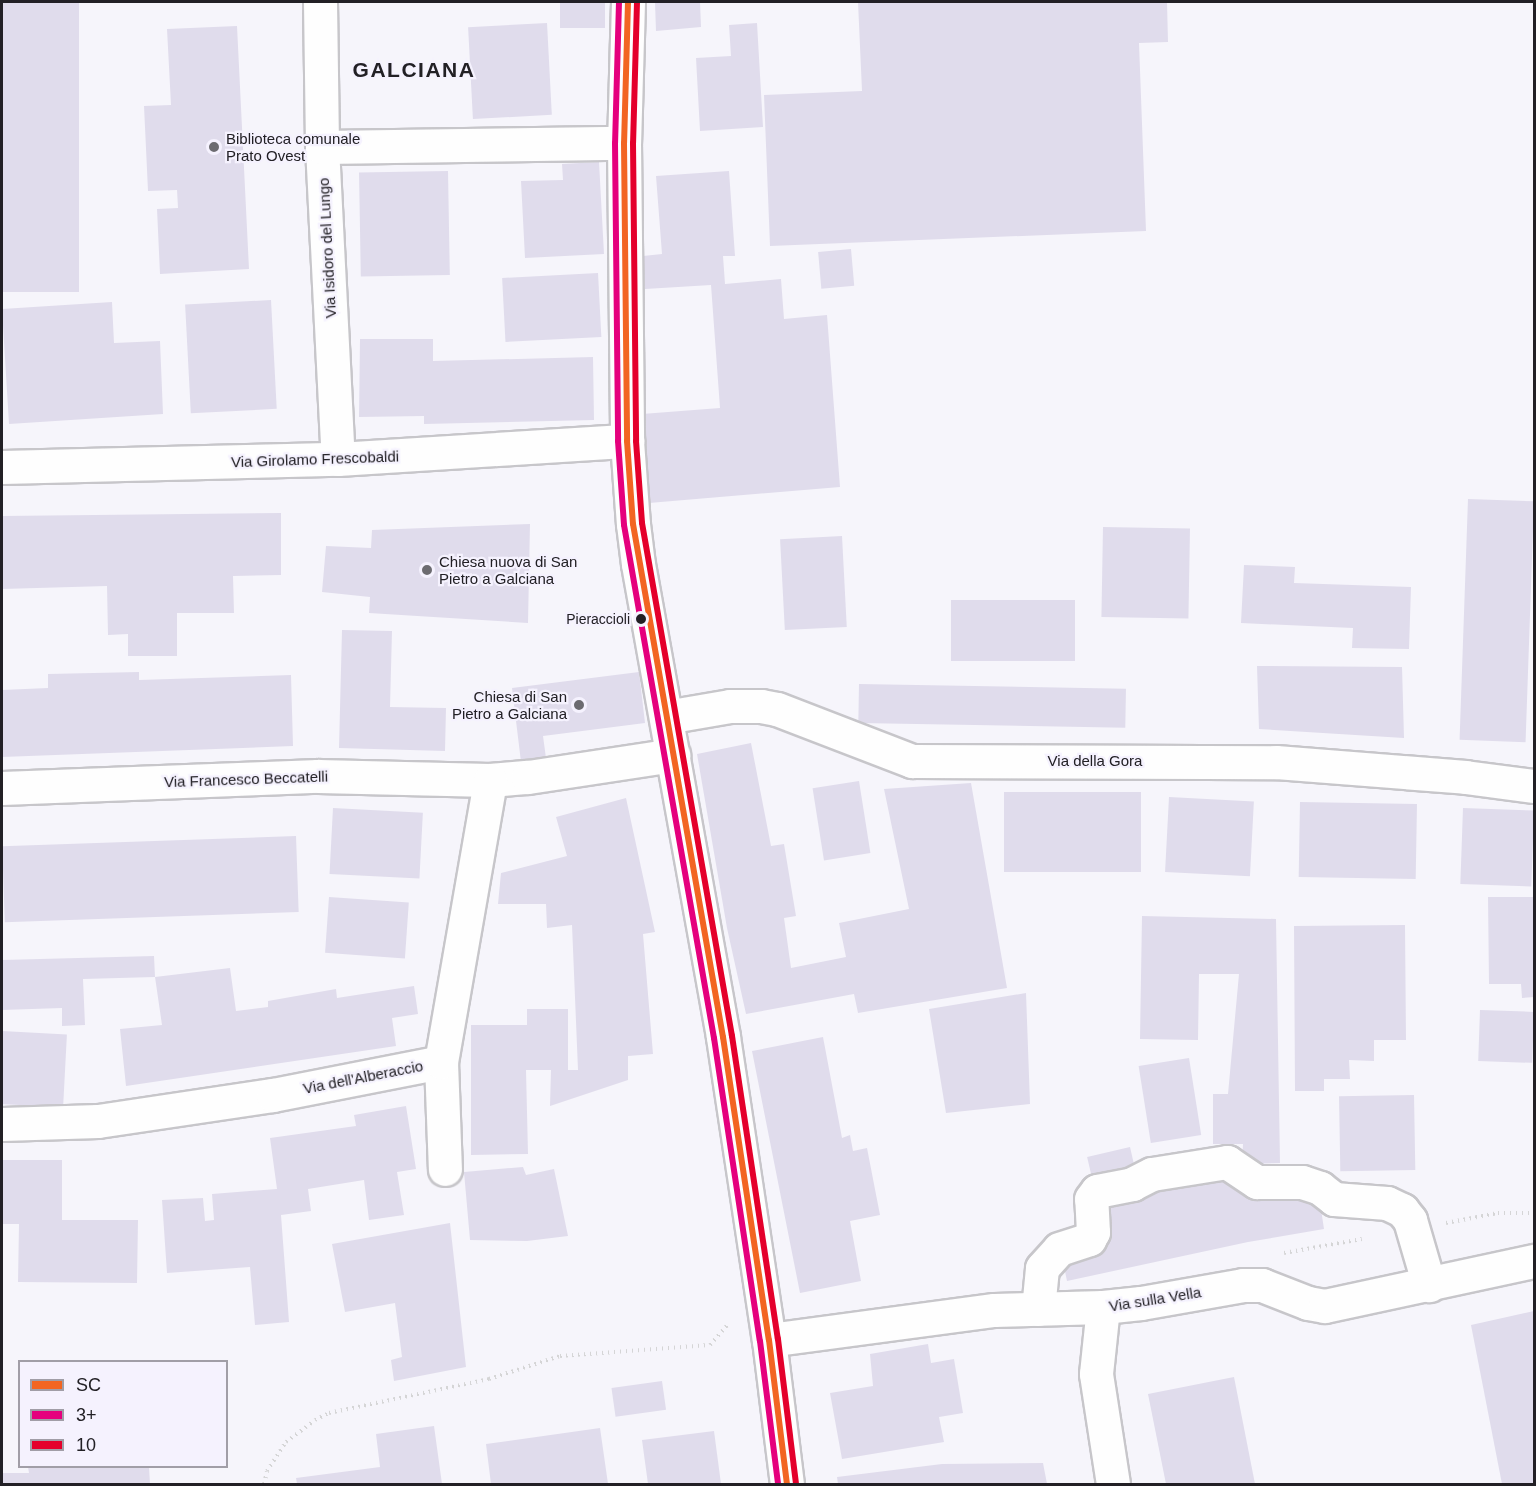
<!DOCTYPE html>
<style>
body{margin:0}
#map{position:relative;width:1536px;height:1486px;overflow:hidden;background:#f6f5fb;font-family:Arial,sans-serif}
div>[style]{position:absolute}
[style*='--x']{left:calc(var(--x)*1px);top:calc(var(--y)*1px);width:calc(var(--w)*1px);rotate:calc(var(--a)*1deg)}
.building>*{inset:0;background:#e0dcec;transform-origin:0 0}
.path>*{height:4px;margin-top:-2px;transform-origin:0;background:repeating-linear-gradient(90deg,#d5d5d6 0 1.5px,transparent 0 6px)}
.roads{filter:drop-shadow(2px 0 #c7c6ca) drop-shadow(-2px 0 #c7c6ca) drop-shadow(0 2px #c7c6ca) drop-shadow(0 -2px #c7c6ca)}
.minor>*{height:33px;margin:-16.5px;padding:0 16.5px;transform-origin:16.5px;border-radius:16.5px;background:#fefefe}
.bus-1>*{height:6px;margin:-3px;padding:0 3px;transform-origin:3px;border-radius:3px;background:#f26522}
.bus-2>*{height:6px;margin:-3px;padding:0 3px;transform-origin:3px;border-radius:3px;background:#e5007d}
.bus-3>*{height:6px;margin:-3px;padding:0 3px;transform-origin:3px;border-radius:3px;background:#e4002b}
.dots>*{width:16px;height:16px;translate:-50% -50%;box-sizing:border-box;border:3px solid #f5f2fe;border-radius:50%}
span{translate:-50% -50%;white-space:nowrap;text-align:center;line-height:1.15;-webkit-text-stroke:4.5px #f5f2fe;paint-order:stroke}
.bus-label{font-size:14px;color:#222025}
.right{translate:-100% -50%;text-align:right}
.poi-label{font-size:15px;color:#222025}
.left{translate:0 -50%;text-align:left}
.street-label{font-size:15px;color:#222025}
.district-label{font-size:21px;color:#222025;font-weight:700;letter-spacing:1.5px}
.frame{position:absolute;inset:0;border:3px solid #222025;pointer-events:none}
.legend{position:absolute;left:18px;top:1360px;width:210px;height:108px;box-sizing:border-box;background:#f5f2fe;border:2px solid #a19ea7;margin:0;padding:8px 10px;list-style:none;font-size:18px;color:#222025}
.legend li{display:flex;align-items:center;gap:12px;height:30px}
.legend b{width:30px;border:2px solid #a19ea7}
</style>
<div id="map">
<div class="building">
<i style="left:2px;top:2px;width:77px;height:290px"></i>
<i style="left:560px;top:2px;width:45px;height:26px"></i>
<i style="clip-path:polygon(655px 2px,700px 2px,701px 27px,656px 31px)"></i>
<i style="clip-path:polygon(858px 2px,1167px 2px,1168px 42px,1139px 43px,1146px 231px,770px 246px,764px 95px,862px 91px)"></i>
<i style="left:547px;top:23px;width:92px;height:79px;rotate:87deg"></i>
<i style="clip-path:polygon(757px 23px,763px 127px,700px 131px,696px 58px,731px 56px,729px 25px)"></i>
<i style="clip-path:polygon(237px 26px,249px 269px,160px 274px,157px 209px,178px 208px,177px 190px,148px 191px,144px 106px,171px 105px,167px 29px)"></i>
<i style="clip-path:polygon(599px 162px,604px 254px,525px 258px,521px 181px,563px 180px,562px 164px)"></i>
<i style="left:448px;top:171px;width:104px;height:89px;rotate:89deg"></i>
<i style="clip-path:polygon(729px 171px,735px 256px,723px 256px,725px 284px,781px 279px,784px 319px,827px 315px,840px 487px,649px 503px,642px 414px,720px 408px,711px 285px,645px 289px,643px 256px,662px 254px,656px 176px)"></i>
<i style="left:851px;top:249px;width:37px;height:33px;rotate:85deg"></i>
<i style="left:598px;top:273px;width:64px;height:96px;rotate:87deg"></i>
<i style="left:271px;top:300px;width:109px;height:86px;rotate:87deg"></i>
<i style="clip-path:polygon(112px 302px,114px 343px,160px 341px,163px 414px,9px 424px,2px 309px)"></i>
<i style="clip-path:polygon(360px 339px,433px 339px,433px 361px,593px 357px,594px 420px,424px 424px,424px 416px,359px 417px)"></i>
<i style="left:1468px;top:499px;width:66px;height:241px;rotate:2deg"></i>
<i style="clip-path:polygon(281px 513px,281px 575px,233px 576px,234px 613px,177px 613px,177px 656px,128px 656px,128px 634px,108px 635px,107px 586px,2px 589px,2px 516px)"></i>
<i style="clip-path:polygon(530px 524px,528px 623px,369px 613px,370px 597px,322px 592px,326px 546px,371px 548px,372px 530px)"></i>
<i style="left:1103px;top:527px;width:87px;height:90px;rotate:1deg"></i>
<i style="left:842px;top:536px;width:91px;height:62px;rotate:87deg"></i>
<i style="clip-path:polygon(1244px 565px,1295px 567px,1294px 583px,1411px 587px,1409px 649px,1352px 648px,1353px 628px,1241px 623px)"></i>
<i style="left:951px;top:600px;width:124px;height:61px"></i>
<i style="clip-path:polygon(342px 630px,392px 631px,390px 707px,446px 708px,445px 751px,339px 748px)"></i>
<i style="clip-path:polygon(1257px 666px,1402px 667px,1404px 738px,1259px 729px)"></i>
<i style="clip-path:polygon(139px 672px,139px 680px,291px 675px,293px 746px,2px 757px,2px 690px,48px 688px,48px 674px)"></i>
<i style="clip-path:polygon(639px 672px,645px 723px,543px 736px,546px 758px,521px 762px,512px 688px)"></i>
<i style="left:859px;top:684px;width:267px;height:39px;rotate:1deg"></i>
<i style="clip-path:polygon(751px 743px,771px 846px,784px 844px,796px 916px,784px 918px,791px 968px,846px 957px,839px 923px,909px 909px,884px 789px,971px 783px,1007px 988px,858px 1013px,854px 994px,746px 1014px,727px 928px,697px 754px)"></i>
<i style="left:859px;top:781px;width:73px;height:47px;rotate:81deg"></i>
<i style="left:1141px;top:792px;width:80px;height:137px;rotate:90deg"></i>
<i style="left:1169px;top:797px;width:85px;height:75px;rotate:3deg"></i>
<i style="clip-path:polygon(626px 798px,655px 932px,643px 934px,653px 1054px,628px 1056px,628px 1080px,550px 1106px,551px 1070px,526px 1070px,528px 1154px,471px 1155px,471px 1025px,527px 1025px,527px 1009px,568px 1009px,568px 1070px,578px 1070px,572px 925px,547px 928px,546px 904px,498px 904px,501px 873px,567px 856px,556px 817px)"></i>
<i style="left:1300px;top:802px;width:117px;height:75px;rotate:1deg"></i>
<i style="left:333px;top:808px;width:90px;height:66px;rotate:3deg"></i>
<i style="left:1463px;top:808px;width:71px;height:76px;rotate:2deg"></i>
<i style="left:296px;top:836px;width:76px;height:294px;rotate:88deg"></i>
<i style="left:329px;top:897px;width:80px;height:56px;rotate:4deg"></i>
<i style="clip-path:polygon(1488px 897px,1534px 897px,1534px 997px,1522px 998px,1521px 984px,1489px 984px)"></i>
<i style="clip-path:polygon(1142px 916px,1276px 919px,1280px 1163px,1242px 1164px,1243px 1144px,1213px 1144px,1213px 1094px,1228px 1094px,1239px 974px,1199px 974px,1198px 1040px,1140px 1039px)"></i>
<i style="clip-path:polygon(1405px 925px,1406px 1040px,1374px 1040px,1374px 1061px,1349px 1060px,1350px 1079px,1324px 1079px,1324px 1091px,1295px 1091px,1294px 926px)"></i>
<i style="clip-path:polygon(154px 956px,155px 977px,230px 968px,236px 1011px,268px 1007px,268px 1001px,336px 989px,337px 998px,414px 986px,418px 1014px,392px 1018px,396px 1046px,126px 1086px,120px 1029px,162px 1025px,155px 977px,83px 979px,85px 1025px,62px 1026px,62px 1008px,2px 1010px,2px 960px)"></i>
<i style="clip-path:polygon(1026px 993px,1030px 1104px,946px 1113px,929px 1009px)"></i>
<i style="left:1480px;top:1010px;width:54px;height:51px;rotate:2deg"></i>
<i style="left:2px;top:1031px;width:65px;height:73px;rotate:3deg"></i>
<i style="clip-path:polygon(823px 1037px,842px 1138px,850px 1135px,853px 1151px,867px 1148px,880px 1215px,850px 1221px,861px 1281px,800px 1293px,752px 1051px)"></i>
<i style="left:1189px;top:1058px;width:78px;height:51px;rotate:81deg"></i>
<i style="left:1414px;top:1095px;width:75px;height:75px;rotate:89deg"></i>
<i style="clip-path:polygon(406px 1106px,416px 1169px,397px 1172px,404px 1215px,369px 1220px,364px 1180px,308px 1189px,311px 1211px,281px 1215px,289px 1322px,255px 1325px,250px 1267px,167px 1273px,162px 1200px,203px 1198px,205px 1221px,214px 1220px,212px 1194px,277px 1189px,270px 1138px,356px 1126px,354px 1115px)"></i>
<i style="left:1130px;top:1147px;width:22px;height:44px;rotate:77deg"></i>
<i style="clip-path:polygon(2px 1160px,62px 1160px,62px 1220px,138px 1220px,137px 1283px,18px 1282px,19px 1224px,2px 1224px)"></i>
<i style="clip-path:polygon(523px 1167px,526px 1175px,554px 1169px,568px 1236px,527px 1241px,470px 1240px,464px 1172px)"></i>
<i style="clip-path:polygon(1236px 1172px,1240px 1194px,1290px 1187px,1292px 1200px,1319px 1196px,1324px 1229px,1248px 1242px,1067px 1281px,1061px 1252px,1095px 1199px)"></i>
<i style="clip-path:polygon(450px 1223px,466px 1367px,394px 1381px,391px 1360px,402px 1357px,395px 1303px,345px 1312px,332px 1244px)"></i>
<i style="clip-path:polygon(1534px 1311px,1534px 1484px,1502px 1484px,1471px 1325px)"></i>
<i style="clip-path:polygon(928px 1344px,931px 1363px,954px 1359px,963px 1413px,939px 1417px,944px 1442px,842px 1459px,830px 1393px,873px 1386px,870px 1354px)"></i>
<i style="clip-path:polygon(1234px 1377px,1255px 1484px,1166px 1484px,1148px 1394px)"></i>
<i style="left:662px;top:1381px;width:29px;height:51px;rotate:82deg"></i>
<i style="clip-path:polygon(434px 1426px,442px 1484px,297px 1484px,296px 1478px,380px 1467px,376px 1434px)"></i>
<i style="clip-path:polygon(600px 1428px,608px 1484px,491px 1484px,486px 1444px)"></i>
<i style="clip-path:polygon(714px 1431px,721px 1484px,648px 1484px,642px 1440px)"></i>
<i style="clip-path:polygon(1043px 1463px,1047px 1484px,838px 1484px,837px 1477px,942px 1464px)"></i>
<i style="clip-path:polygon(28px 1467px,149px 1467px,150px 1484px,2px 1484px,2px 1473px,29px 1473px)"></i>
</div>
<div class="path">
<i style="--x:1446;--y:1223;--w:53;--a:-10.9"></i>
<i style="--x:1498;--y:1213;--w:36;--a:0"></i>
<i style="--x:1284;--y:1253;--w:79;--a:-10.2"></i>
<i style="--x:264;--y:1484;--w:13;--a:-77"></i>
<i style="--x:267;--y:1471;--w:35;--a:-57"></i>
<i style="--x:286;--y:1442;--w:36;--a:-37"></i>
<i style="--x:315;--y:1420;--w:16;--a:-27"></i>
<i style="--x:329;--y:1413;--w:164;--a:-12"></i>
<i style="--x:489;--y:1379;--w:75;--a:-17.9"></i>
<i style="--x:560;--y:1356;--w:150;--a:-4.2"></i>
<i style="--x:710;--y:1345;--w:29;--a:-49"></i>
</div>
<div class="roads">
<div class="minor">
<i style="--x:320;--y:2;--w:145;--a:89.2"></i>
<i style="--x:322;--y:147;--w:312;--a:87.1"></i>
<i style="--x:628;--y:2;--w:141;--a:91.6"></i>
<i style="--x:624;--y:143;--w:298;--a:89.4"></i>
<i style="--x:627;--y:441;--w:83;--a:85.9"></i>
<i style="--x:633;--y:524;--w:40;--a:82.9"></i>
<i style="--x:638;--y:564;--w:481;--a:79.8"></i>
<i style="--x:723;--y:1037;--w:306;--a:81.4"></i>
<i style="--x:769;--y:1340;--w:145;--a:82.9"></i>
<i style="--x:322;--y:147;--w:302;--a:-0.8"></i>
<i style="--x:2;--y:467;--w:336;--a:-1.4"></i>
<i style="--x:338;--y:459;--w:290;--a:-3.6"></i>
<i style="--x:666;--y:717;--w:65;--a:-9.8"></i>
<i style="--x:730;--y:706;--w:31;--a:0"></i>
<i style="--x:761;--y:706;--w:16;--a:11"></i>
<i style="--x:777;--y:709;--w:145;--a:21.1"></i>
<i style="--x:912;--y:761;--w:364;--a:0.2"></i>
<i style="--x:1276;--y:762;--w:190;--a:4.5"></i>
<i style="--x:1465;--y:777;--w:70;--a:7.4"></i>
<i style="--x:2;--y:788;--w:316;--a:-2.2"></i>
<i style="--x:318;--y:776;--w:172;--a:1.3"></i>
<i style="--x:490;--y:780;--w:38;--a:-5"></i>
<i style="--x:528;--y:777;--w:147;--a:-8.6"></i>
<i style="--x:441;--y:1062;--w:107;--a:87.9"></i>
<i style="--x:2;--y:1124;--w:96;--a:-1.8"></i>
<i style="--x:98;--y:1121;--w:177;--a:-8.5"></i>
<i style="--x:273;--y:1095;--w:171;--a:-11.1"></i>
<i style="--x:441;--y:1062;--w:286;--a:-80.1"></i>
<i style="--x:1103;--y:1307;--w:67;--a:96"></i>
<i style="--x:1096;--y:1374;--w:111;--a:81.2"></i>
<i style="--x:1038;--y:1309;--w:41;--a:-84.4"></i>
<i style="--x:1042;--y:1268;--w:25;--a:-48"></i>
<i style="--x:1059;--y:1249;--w:32;--a:-18"></i>
<i style="--x:1089;--y:1239;--w:8;--a:-60"></i>
<i style="--x:1093;--y:1232;--w:33;--a:-93"></i>
<i style="--x:1091;--y:1199;--w:10;--a:-53"></i>
<i style="--x:1097;--y:1191;--w:36;--a:-11"></i>
<i style="--x:1132;--y:1184;--w:22;--a:-27"></i>
<i style="--x:1152;--y:1174;--w:76;--a:-9.1"></i>
<i style="--x:1227;--y:1162;--w:36;--a:34"></i>
<i style="--x:1257;--y:1182;--w:45;--a:0"></i>
<i style="--x:1302;--y:1182;--w:19;--a:18"></i>
<i style="--x:1320;--y:1188;--w:18;--a:38"></i>
<i style="--x:1334;--y:1199;--w:53;--a:4.3"></i>
<i style="--x:1387;--y:1203;--w:17;--a:25"></i>
<i style="--x:1402;--y:1210;--w:13;--a:51"></i>
<i style="--x:1410;--y:1220;--w:68;--a:73.7"></i>
<i style="--x:769;--y:1340;--w:227;--a:-7.6"></i>
<i style="--x:994;--y:1310;--w:109;--a:-1.6"></i>
<i style="--x:1103;--y:1307;--w:38;--a:-6"></i>
<i style="--x:1141;--y:1303;--w:104;--a:-10"></i>
<i style="--x:1243;--y:1285;--w:19;--a:0"></i>
<i style="--x:1262;--y:1285;--w:49;--a:21.4"></i>
<i style="--x:1308;--y:1303;--w:17;--a:10"></i>
<i style="--x:1325;--y:1306;--w:214;--a:-12.2"></i>
</div>
</div>
<div class="bus-1">
<i style="--x:628;--y:2;--w:141;--a:91.6"></i>
<i style="--x:624;--y:143;--w:298;--a:89.4"></i>
<i style="--x:627;--y:441;--w:83;--a:85.9"></i>
<i style="--x:633;--y:524;--w:521;--a:80.05"></i>
<i style="--x:723;--y:1037;--w:306;--a:81.4"></i>
<i style="--x:769;--y:1340;--w:145;--a:82.9"></i>
</div>
<div class="bus-2">
<i style="--x:619;--y:2;--w:141;--a:91.6"></i>
<i style="--x:615;--y:143;--w:298;--a:89.4"></i>
<i style="--x:618;--y:441;--w:84;--a:85.9"></i>
<i style="--x:624;--y:525;--w:521;--a:80.05"></i>
<i style="--x:714;--y:1038;--w:306;--a:81.4"></i>
<i style="--x:760;--y:1341;--w:144;--a:82.8"></i>
</div>
<div class="bus-3">
<i style="--x:637;--y:2;--w:141;--a:91.6"></i>
<i style="--x:633;--y:143;--w:298;--a:89.4"></i>
<i style="--x:636;--y:441;--w:82;--a:85.8"></i>
<i style="--x:642;--y:523;--w:521;--a:80.05"></i>
<i style="--x:732;--y:1036;--w:306;--a:81.4"></i>
<i style="--x:778;--y:1339;--w:145;--a:82.9"></i>
</div>
<div class="dots">
<i style="left:214px;top:147px;background:#6c6b70"></i>
<i style="left:427px;top:570px;background:#6c6b70"></i>
<i style="left:641px;top:619px;background:#222025"></i>
<i style="left:579px;top:705px;background:#6c6b70"></i>
</div>
<div class="bus-label">
<span class="right" style="left:630px;top:619px">Pieraccioli</span>
</div>
<div class="poi-label">
<span class="left" style="left:226px;top:147px">Biblioteca comunale<br>Prato Ovest</span>
<span class="left" style="left:439px;top:570px">Chiesa nuova di San<br>Pietro a Galciana</span>
<span class="right" style="left:567px;top:705px">Chiesa di San<br>Pietro a Galciana</span>
</div>
<div class="street-label">
<span style="left:327px;top:248px;rotate:-93deg">Via Isidoro del Lungo</span>
<span style="left:315px;top:459px;rotate:-2deg">Via Girolamo Frescobaldi</span>
<span style="left:1095px;top:761px">Via della Gora</span>
<span style="left:246px;top:779px;rotate:-2deg">Via Francesco Beccatelli</span>
<span style="left:363px;top:1077px;rotate:-11deg">Via dell'Alberaccio</span>
<span style="left:1155px;top:1299px;rotate:-9deg">Via sulla Vella</span>
</div>
<div class="district-label">
<span style="left:414px;top:70px">GALCIANA</span>
</div>
<div class="frame"></div>
<ul class="legend">
<li><b style="height:8px;background:#f26522"></b>SC</li>
<li><b style="height:8px;background:#e5007d"></b>3+</li>
<li><b style="height:8px;background:#e4002b"></b>10</li>
</ul>
</div>
